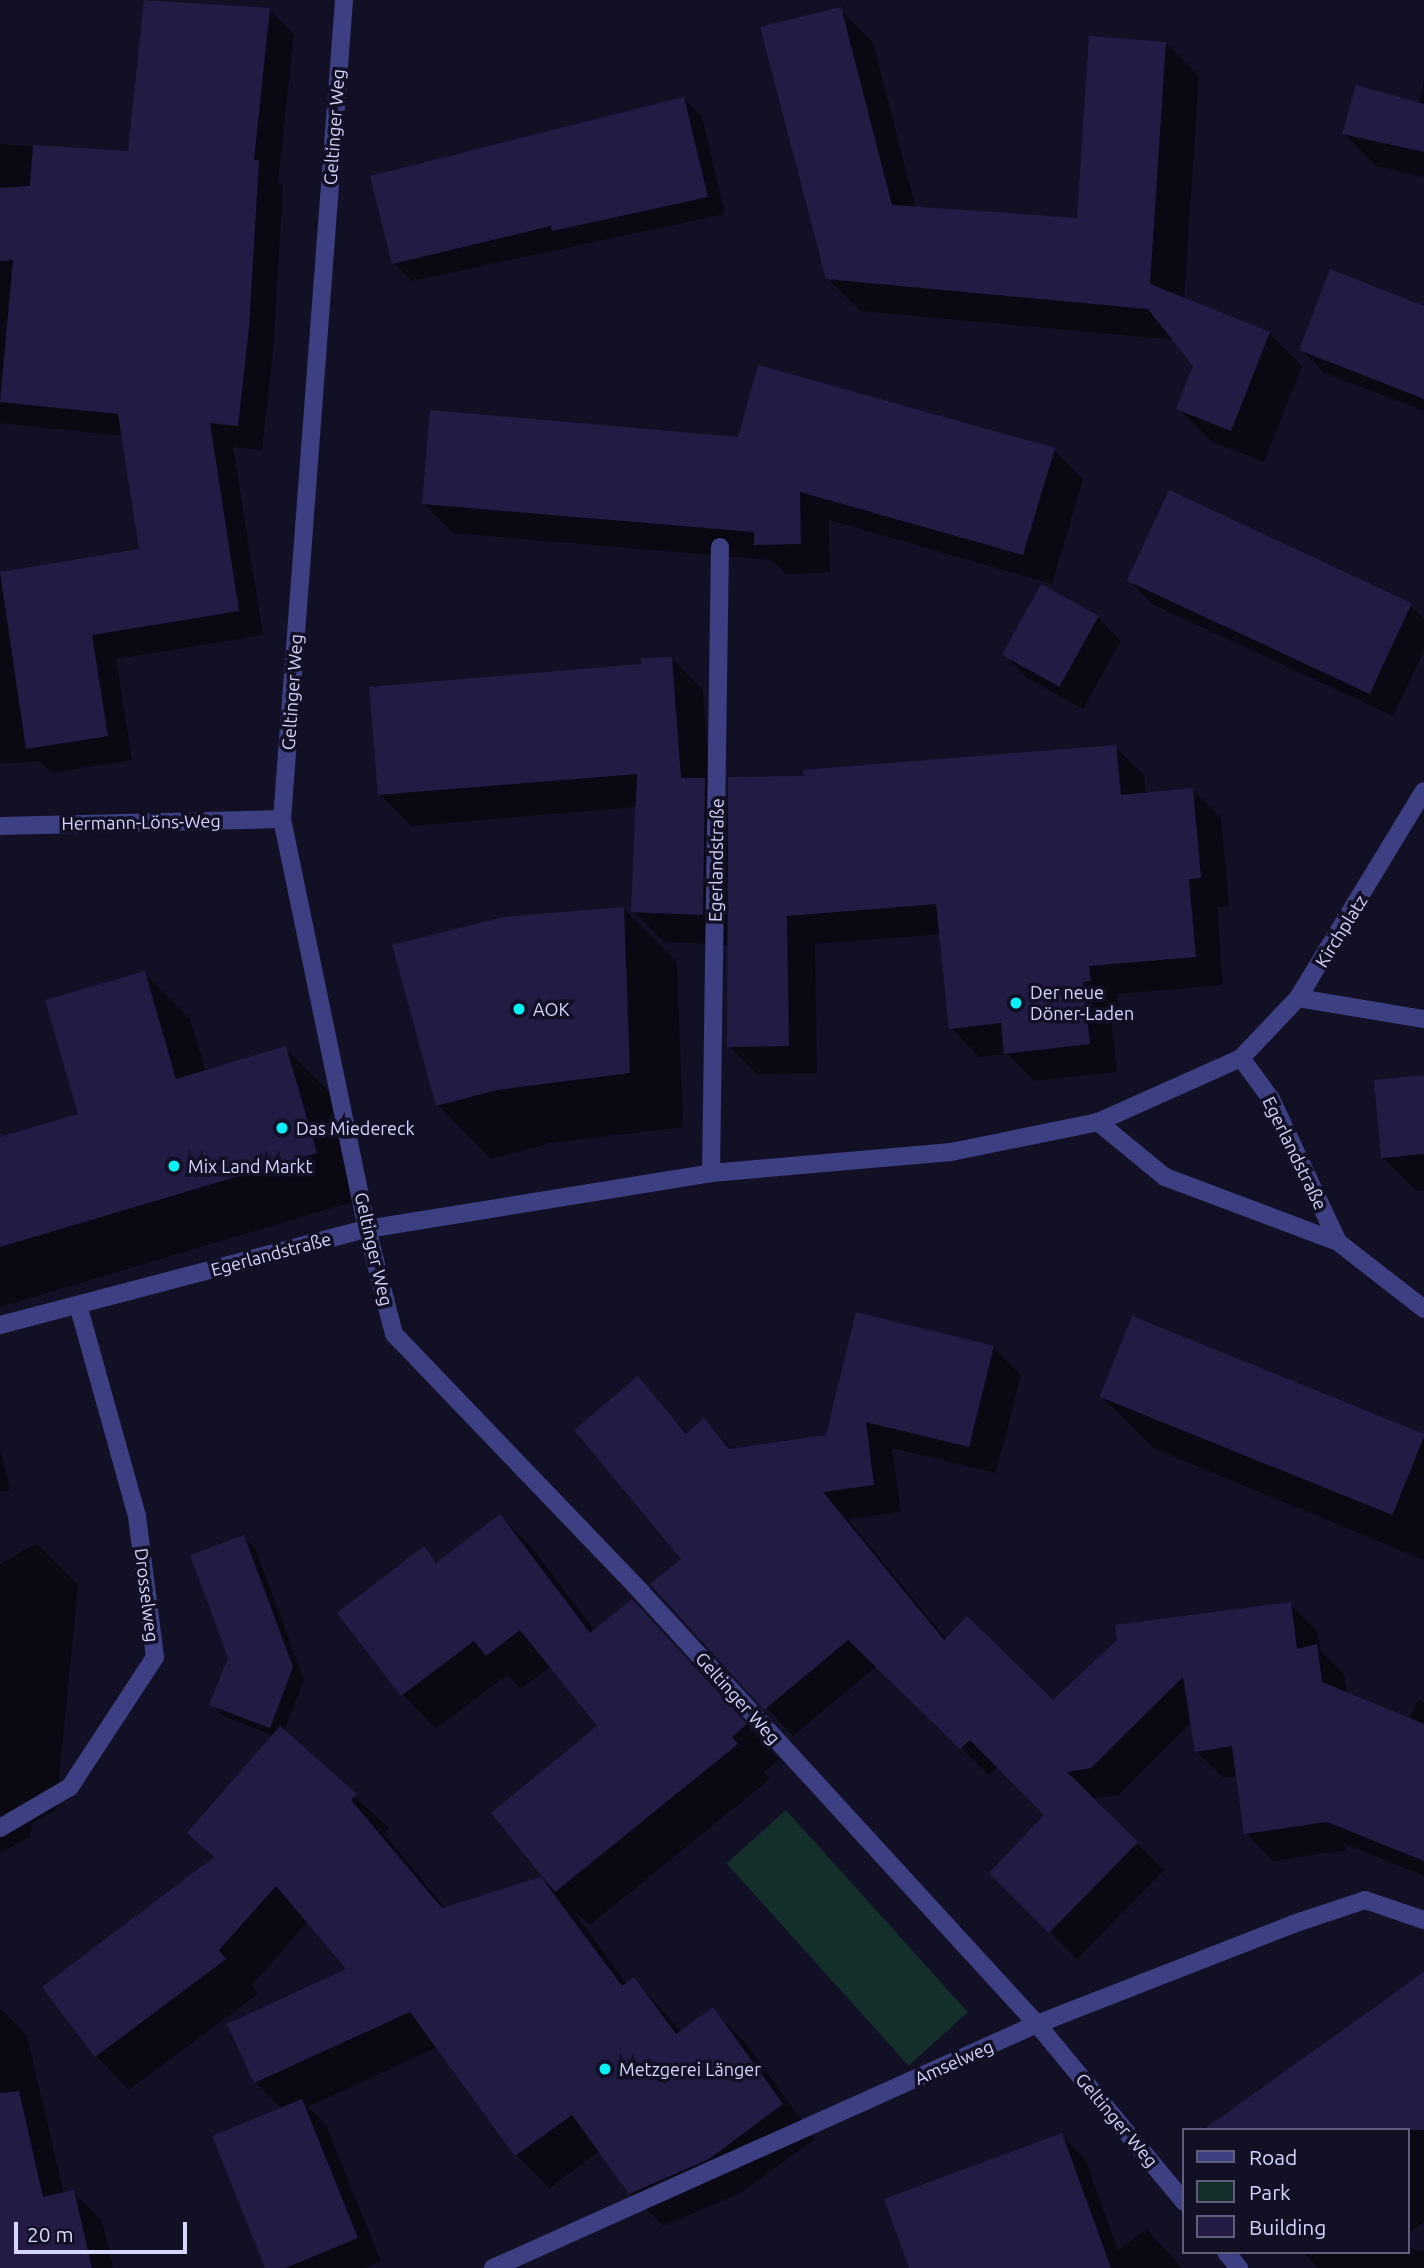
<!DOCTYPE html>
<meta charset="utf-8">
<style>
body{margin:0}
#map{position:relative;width:1424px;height:2268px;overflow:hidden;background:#121025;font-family:Ubuntu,sans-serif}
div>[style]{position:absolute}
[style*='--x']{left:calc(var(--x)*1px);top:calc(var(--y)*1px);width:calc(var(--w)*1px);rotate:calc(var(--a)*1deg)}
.green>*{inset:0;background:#132e2b;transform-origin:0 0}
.shadow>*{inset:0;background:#0007}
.building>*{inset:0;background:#221c45;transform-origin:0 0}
.minor>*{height:18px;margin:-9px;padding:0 9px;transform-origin:9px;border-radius:9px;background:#3c3f82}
.dots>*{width:19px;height:19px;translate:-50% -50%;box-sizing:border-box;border:4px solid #121025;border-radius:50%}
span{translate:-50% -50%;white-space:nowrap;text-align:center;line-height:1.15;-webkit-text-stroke:7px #121025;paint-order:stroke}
.street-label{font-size:18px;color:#d6d5fd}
.poi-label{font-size:18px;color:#d6d5fd}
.left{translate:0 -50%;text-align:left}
.legend{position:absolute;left:1182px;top:2128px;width:228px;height:126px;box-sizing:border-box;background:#121025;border:2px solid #605f7b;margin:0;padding:9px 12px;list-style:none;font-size:21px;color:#d6d5fd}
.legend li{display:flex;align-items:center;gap:14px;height:35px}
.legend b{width:35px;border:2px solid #605f7b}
.scale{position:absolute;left:14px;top:2222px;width:173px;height:32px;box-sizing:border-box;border:4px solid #d6d5fd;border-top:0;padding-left:9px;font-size:21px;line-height:24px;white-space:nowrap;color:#d6d5fd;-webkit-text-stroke:5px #121025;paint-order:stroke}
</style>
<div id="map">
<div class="green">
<i style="left:786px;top:1810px;width:272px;height:80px;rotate:48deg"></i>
</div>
<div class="shadow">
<i style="clip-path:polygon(146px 0,269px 10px,294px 34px,278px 182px,283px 186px,273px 353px,262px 450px,233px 447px,263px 635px,116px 659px,132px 760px,52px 773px,40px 761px,0 764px,0 574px,141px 551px,123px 436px,0 423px,0 144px,130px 153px)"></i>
<i style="clip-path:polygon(840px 9px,873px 42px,916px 209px,1079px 219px,1166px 43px,1199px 76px,1184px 299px,1269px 333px,1302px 366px,1264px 462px,1211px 441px,1178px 408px,1195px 365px,1175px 340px,861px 311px,827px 278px)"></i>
<i style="clip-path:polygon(1424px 81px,1424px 177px,1376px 166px,1344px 134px,1419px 104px)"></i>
<i style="clip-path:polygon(684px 99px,702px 117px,725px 214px,412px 281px,394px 263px)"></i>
<i style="clip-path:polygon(1424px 308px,1424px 411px,1324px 373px,1301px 349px)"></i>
<i style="clip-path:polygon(740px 438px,1054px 450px,1083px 479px,1052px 584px,829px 520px,830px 572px,786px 574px,771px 560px,453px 533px,424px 504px)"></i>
<i style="clip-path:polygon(1170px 493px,1410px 605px,1424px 619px,1424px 651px,1393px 716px,1152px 604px,1129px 580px)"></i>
<i style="clip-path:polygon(1098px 617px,1121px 641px,1083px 709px,1027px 678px,1003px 654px)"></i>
<i style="clip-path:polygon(672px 659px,703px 690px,710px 784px,730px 805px,806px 778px,1115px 747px,1144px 775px,1146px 794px,1193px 790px,1221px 818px,1229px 906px,1217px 907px,1223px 985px,1117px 994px,1119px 1009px,1110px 1010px,1117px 1072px,1034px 1081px,1007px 1054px,979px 1057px,951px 1028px,941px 934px,815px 944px,817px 1073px,757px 1074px,729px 1046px,729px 945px,664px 942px,633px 911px,637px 807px,411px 826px,380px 795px,642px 666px)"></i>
<i style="clip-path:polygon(623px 908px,677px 962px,683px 1127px,551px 1143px,491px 1159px,438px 1105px)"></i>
<i style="clip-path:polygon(144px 973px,190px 1019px,206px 1072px,285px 1048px,331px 1094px,362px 1199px,0 1307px,0 1139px,81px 1115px)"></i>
<i style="clip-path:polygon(1424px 1077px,1424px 1191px,1417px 1191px,1383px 1158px)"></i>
<i style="clip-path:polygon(857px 1314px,994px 1348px,1021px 1375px,996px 1473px,892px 1448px,901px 1512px,848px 1519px,947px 1640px,1053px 1703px,1290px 1604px,1318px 1632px,1320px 1650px,1344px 1674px,1347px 1694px,1409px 1720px,1418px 1699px,1424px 1702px,1424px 1876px,1343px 1843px,1347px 1850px,1273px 1861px,1246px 1833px,1238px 1776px,1224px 1778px,1196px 1751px,1192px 1722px,1118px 1795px,1092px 1799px,1164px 1870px,1077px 1959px,991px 1873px,1046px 1815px,998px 1766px,989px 1775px,877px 1666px,793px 1736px,652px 1585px,683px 1559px,637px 1379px,688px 1434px,704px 1420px,733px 1450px,828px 1436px)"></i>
<i style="clip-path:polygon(1102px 1397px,1424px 1438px,1424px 1560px,1153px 1448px)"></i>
<i style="clip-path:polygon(0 1447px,10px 1490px,0 1492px)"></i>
<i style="clip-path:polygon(500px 1516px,534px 1550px,595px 1631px,632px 1601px,779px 1759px,764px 1772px,770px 1779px,590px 1925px,573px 1911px,627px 1984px,634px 1979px,682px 2032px,713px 2010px,746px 2043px,815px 2139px,742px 2192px,664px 2226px,630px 2193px,600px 2151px,549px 2188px,516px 2155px,438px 2047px,308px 2107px,326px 2125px,381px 2261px,365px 2268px,267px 2268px,282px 2109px,255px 2082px,349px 1970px,308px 1921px,252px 1985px,258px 1994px,129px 2090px,96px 2056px,215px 1859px,189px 1833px,275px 1736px,223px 1716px,211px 1704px,230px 1658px,243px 1537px,255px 1548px,304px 1680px,284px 1732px,389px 1828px,384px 1834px,446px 1909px,541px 1879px,556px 1891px,493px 1813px,599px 1727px,551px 1666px,521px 1689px,507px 1675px,436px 1729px,403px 1695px,340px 1613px,424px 1549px,438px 1563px)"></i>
<i style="clip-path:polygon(36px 1543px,78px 1585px,56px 1811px,33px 1822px,30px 1837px,0 1853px,0 1564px)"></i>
<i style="clip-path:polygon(1424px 1974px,1424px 2222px,1408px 2233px,1408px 2130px)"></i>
<i style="clip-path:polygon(0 2008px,27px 2036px,64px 2194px,73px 2192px,102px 2221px,113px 2268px,0 2268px)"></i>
<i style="clip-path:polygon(1061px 2135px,1085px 2159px,1118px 2250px,1147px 2229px,1182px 2268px,911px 2268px)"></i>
<i style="clip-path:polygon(1408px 2247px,1424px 2252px,1424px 2268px,1318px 2268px,1303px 2252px,1408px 2252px)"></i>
</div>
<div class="building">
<i style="clip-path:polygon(144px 0,270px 8px,254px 160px,259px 160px,249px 327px,238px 426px,210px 423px,239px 611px,92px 635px,108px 736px,26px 749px,0 572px,139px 549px,118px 414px,0 402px,13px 260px,0 261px,0 188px,30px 186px,33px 145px,128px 151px)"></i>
<i style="clip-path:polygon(841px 7px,892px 205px,1077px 218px,1089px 36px,1166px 42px,1150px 284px,1270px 332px,1231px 431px,1176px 409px,1193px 366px,1148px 309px,826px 279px,760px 27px)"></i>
<i style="clip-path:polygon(1356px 85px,1424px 104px,1424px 152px,1342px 134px)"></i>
<i style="clip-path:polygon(684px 97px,708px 197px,552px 231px,551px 226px,392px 264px,370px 176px)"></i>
<i style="clip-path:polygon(1330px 269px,1424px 306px,1424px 399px,1299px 350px)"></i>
<i style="clip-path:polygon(758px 365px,1055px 448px,1023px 555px,800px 492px,801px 544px,754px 545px,754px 532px,422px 504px,430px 410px,738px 437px)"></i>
<i style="left:1169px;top:490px;width:268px;height:100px;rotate:25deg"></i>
<i style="left:1041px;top:584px;width:66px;height:81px;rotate:29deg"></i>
<i style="clip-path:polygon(672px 657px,681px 778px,705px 778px,703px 915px,631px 912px,637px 774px,378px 795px,369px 687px,641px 664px,641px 658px)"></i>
<i style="clip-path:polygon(1116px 745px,1121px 795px,1193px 788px,1201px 878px,1189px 879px,1196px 957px,1089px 966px,1091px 981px,1083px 982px,1090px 1044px,1004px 1054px,1001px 1023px,949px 1029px,936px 904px,787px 916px,789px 1046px,727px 1047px,728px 777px,804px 776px,803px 770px)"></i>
<i style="clip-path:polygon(624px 907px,630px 1073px,497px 1090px,436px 1106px,392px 945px,503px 917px)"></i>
<i style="clip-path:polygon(145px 971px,176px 1079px,286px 1046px,317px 1153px,0 1247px,0 1137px,78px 1114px,45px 1000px)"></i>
<i style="clip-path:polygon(1424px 1075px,1424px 1154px,1381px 1158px,1374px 1080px)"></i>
<i style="clip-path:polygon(856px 1312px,994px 1346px,969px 1447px,866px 1422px,874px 1485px,823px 1492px,944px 1640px,967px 1616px,1053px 1700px,1117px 1640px,1115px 1625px,1291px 1602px,1297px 1649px,1317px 1644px,1322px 1682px,1424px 1724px,1424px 1861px,1327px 1822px,1244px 1834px,1232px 1746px,1195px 1752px,1183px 1677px,1091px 1768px,1067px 1772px,1138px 1842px,1049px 1933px,989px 1873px,1044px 1815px,970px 1740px,960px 1749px,848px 1640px,764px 1710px,650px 1584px,681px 1559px,574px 1430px,638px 1376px,686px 1434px,704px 1418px,729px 1449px,826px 1435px)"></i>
<i style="left:1132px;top:1316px;width:316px;height:87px;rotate:22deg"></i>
<i style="clip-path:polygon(500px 1514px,590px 1633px,632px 1599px,747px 1724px,732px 1737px,738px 1744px,555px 1892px,491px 1813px,597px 1726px,520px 1630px,486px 1656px,474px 1641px,401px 1696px,337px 1613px,424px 1546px,436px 1563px)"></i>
<i style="clip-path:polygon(244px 1535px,293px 1667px,270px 1728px,209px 1705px,228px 1658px,190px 1555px)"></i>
<i style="clip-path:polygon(280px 1726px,357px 1794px,351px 1800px,442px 1908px,541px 1877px,622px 1986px,634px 1977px,676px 2034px,713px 2007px,783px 2104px,709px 2159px,629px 2194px,572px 2115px,515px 2156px,410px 2012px,254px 2083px,227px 2024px,346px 1969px,276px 1886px,219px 1950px,226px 1959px,95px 2057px,42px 1987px,214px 1857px,187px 1833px)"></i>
<i style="clip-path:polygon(1424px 1972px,1424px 2130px,1203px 2130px)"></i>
<i style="clip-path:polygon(19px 2091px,43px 2197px,74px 2190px,92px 2268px,0 2268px,0 2093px)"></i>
<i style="clip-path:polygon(302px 2099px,358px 2238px,285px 2268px,265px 2268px,212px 2136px)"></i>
<i style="clip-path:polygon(1062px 2133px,1111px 2268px,909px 2268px,884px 2199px)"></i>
</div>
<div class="minor">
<i style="--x:344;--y:0;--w:821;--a:94.33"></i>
<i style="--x:282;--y:819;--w:419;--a:78.3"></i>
<i style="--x:367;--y:1229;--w:108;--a:75.6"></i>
<i style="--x:394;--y:1334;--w:359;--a:46.2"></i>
<i style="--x:642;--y:1593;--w:585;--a:47.5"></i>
<i style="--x:1037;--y:2024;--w:231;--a:50.4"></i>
<i style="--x:0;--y:826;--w:282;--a:-1.4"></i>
<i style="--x:1298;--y:998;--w:128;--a:9.5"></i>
<i style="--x:1241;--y:1058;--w:51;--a:53.8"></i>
<i style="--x:1271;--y:1099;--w:158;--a:64.9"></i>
<i style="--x:1098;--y:1122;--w:87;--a:39.4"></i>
<i style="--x:1165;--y:1177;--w:185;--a:20.6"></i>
<i style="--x:1338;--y:1242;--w:109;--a:37.9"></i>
<i style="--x:711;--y:1173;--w:626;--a:-89.18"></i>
<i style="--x:0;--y:1325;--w:379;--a:-14.7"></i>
<i style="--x:367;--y:1229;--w:349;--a:-9.2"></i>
<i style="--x:711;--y:1173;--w:241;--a:-5"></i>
<i style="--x:951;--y:1152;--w:150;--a:-11.5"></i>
<i style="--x:1098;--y:1122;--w:157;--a:-24.1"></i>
<i style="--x:1241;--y:1058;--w:83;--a:-46.5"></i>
<i style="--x:1298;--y:998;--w:242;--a:-58.7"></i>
<i style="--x:0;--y:1828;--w:81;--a:-30.4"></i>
<i style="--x:70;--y:1787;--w:155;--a:-56.8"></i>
<i style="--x:155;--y:1657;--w:142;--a:-97.3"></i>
<i style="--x:137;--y:1516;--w:219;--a:-105.6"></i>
<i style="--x:1226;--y:2252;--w:21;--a:51"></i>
<i style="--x:493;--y:2268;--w:596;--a:-24.16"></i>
<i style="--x:1037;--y:2024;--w:275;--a:-21.3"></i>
<i style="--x:1293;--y:1924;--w:76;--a:-18.4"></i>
<i style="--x:1365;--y:1900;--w:62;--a:18.7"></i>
</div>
<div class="dots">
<i style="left:1016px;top:1003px;background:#09f0f5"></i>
<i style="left:519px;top:1009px;background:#09f0f5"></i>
<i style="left:282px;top:1128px;background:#09f0f5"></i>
<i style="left:174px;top:1166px;background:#09f0f5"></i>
<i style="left:605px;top:2069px;background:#09f0f5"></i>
</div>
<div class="street-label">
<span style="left:334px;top:127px;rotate:-86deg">Geltinger Weg</span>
<span style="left:292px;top:692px;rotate:-86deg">Geltinger Weg</span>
<span style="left:141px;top:822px;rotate:-1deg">Hermann-Löns-Weg</span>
<span style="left:716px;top:860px;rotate:-89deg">Egerlandstraße</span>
<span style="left:1341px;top:931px;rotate:-58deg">Kirchplatz</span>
<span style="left:1295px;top:1153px;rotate:64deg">Egerlandstraße</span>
<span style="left:374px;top:1249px;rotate:77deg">Geltinger Weg</span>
<span style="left:271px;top:1254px;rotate:-15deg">Egerlandstraße</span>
<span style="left:147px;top:1595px;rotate:83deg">Drosselweg</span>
<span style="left:738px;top:1698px;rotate:48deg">Geltinger Weg</span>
<span style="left:954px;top:2062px;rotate:-24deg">Amselweg</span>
<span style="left:1117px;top:2120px;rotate:50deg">Geltinger Weg</span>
</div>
<div class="poi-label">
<span class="left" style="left:1030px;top:1003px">Der neue<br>Döner-Laden</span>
<span class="left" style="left:533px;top:1009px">AOK</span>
<span class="left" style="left:296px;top:1128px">Das Miedereck</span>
<span class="left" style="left:188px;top:1166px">Mix Land Markt</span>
<span class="left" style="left:619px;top:2069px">Metzgerei Länger</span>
</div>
<ul class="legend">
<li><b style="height:9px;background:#3c3f82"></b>Road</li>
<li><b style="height:19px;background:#132e2b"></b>Park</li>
<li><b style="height:19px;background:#221c45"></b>Building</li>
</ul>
<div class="scale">20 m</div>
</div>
